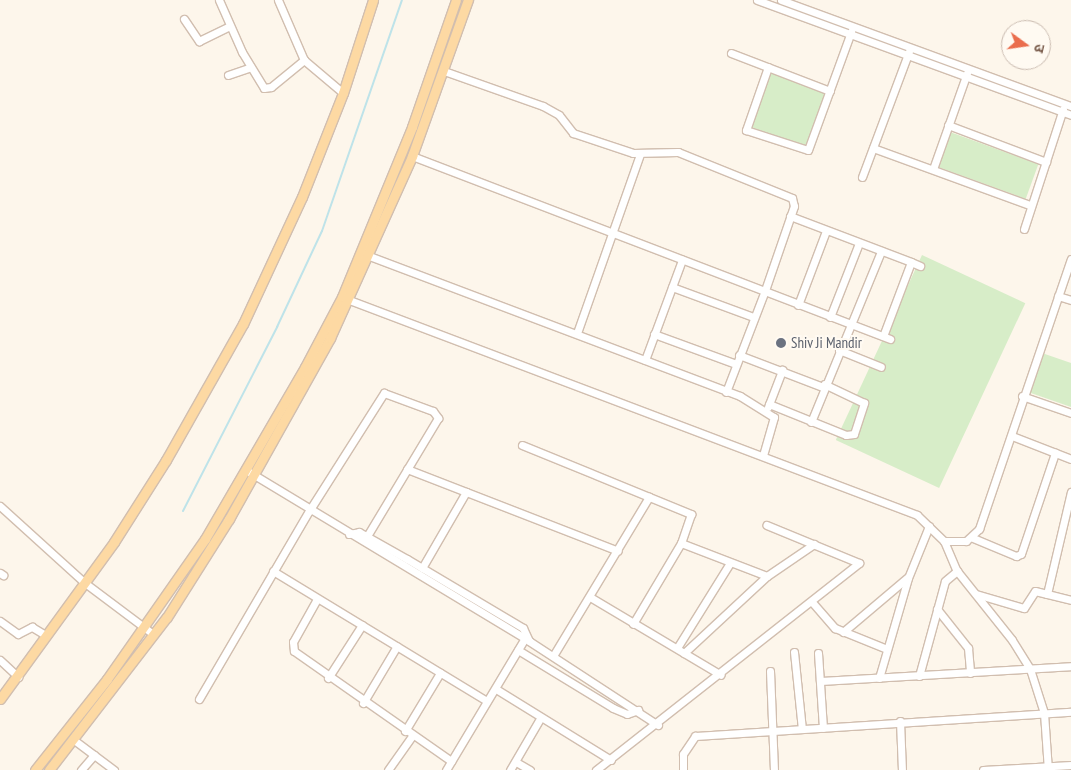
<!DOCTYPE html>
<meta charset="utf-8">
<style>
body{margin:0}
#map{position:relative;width:1071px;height:770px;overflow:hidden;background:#fdf6eb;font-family:"PT Sans Narrow","Noto Sans Devanagari",sans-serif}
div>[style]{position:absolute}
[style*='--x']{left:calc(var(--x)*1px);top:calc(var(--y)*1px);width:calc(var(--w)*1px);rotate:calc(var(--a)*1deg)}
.green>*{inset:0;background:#d7edc8;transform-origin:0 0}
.stream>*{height:2px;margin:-1px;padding:0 1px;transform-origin:1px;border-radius:1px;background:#bee3e9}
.roads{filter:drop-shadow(1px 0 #d1beaf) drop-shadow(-1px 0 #d1beaf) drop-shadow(0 1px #d1beaf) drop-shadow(0 -1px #d1beaf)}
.minor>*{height:7px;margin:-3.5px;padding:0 3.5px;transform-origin:3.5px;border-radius:3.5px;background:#fff}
.major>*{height:9px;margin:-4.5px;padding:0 4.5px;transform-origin:4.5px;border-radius:4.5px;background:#fdd9a3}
.dots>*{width:14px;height:14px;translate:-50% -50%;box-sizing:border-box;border:2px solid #fffaf2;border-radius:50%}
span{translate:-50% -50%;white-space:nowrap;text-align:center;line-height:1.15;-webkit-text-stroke:4px #fffaf2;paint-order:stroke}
.worship-label{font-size:15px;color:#5b616d}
.left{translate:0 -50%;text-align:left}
.north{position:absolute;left:1001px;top:20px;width:50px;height:50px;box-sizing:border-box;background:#fffaf2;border:1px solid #cabbb0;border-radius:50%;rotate:104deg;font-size:14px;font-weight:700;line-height:20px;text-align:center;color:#7a5c4c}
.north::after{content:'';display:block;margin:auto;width:18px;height:22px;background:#ea6d4d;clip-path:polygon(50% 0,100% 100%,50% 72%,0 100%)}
</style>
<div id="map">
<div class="green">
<i style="left:770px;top:71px;width:60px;height:59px;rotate:21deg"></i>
<i style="left:950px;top:132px;width:94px;height:37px;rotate:20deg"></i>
<i style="left:922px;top:255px;width:114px;height:204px;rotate:25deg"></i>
<i style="clip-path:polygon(1042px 353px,1071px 363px,1071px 407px,1028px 392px)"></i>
</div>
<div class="stream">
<i style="--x:183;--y:511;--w:207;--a:-62.9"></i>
<i style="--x:277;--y:327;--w:106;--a:-64.9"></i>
<i style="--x:322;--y:231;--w:244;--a:-70.9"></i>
</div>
<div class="roads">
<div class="minor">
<i style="--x:219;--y:0;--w:57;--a:66.1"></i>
<i style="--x:242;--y:52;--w:42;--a:58.6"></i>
<i style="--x:264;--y:88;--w:7;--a:-8"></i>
<i style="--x:271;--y:87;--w:43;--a:-39.3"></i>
<i style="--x:278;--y:0;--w:65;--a:66.6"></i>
<i style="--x:304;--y:60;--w:51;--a:40.2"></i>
<i style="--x:757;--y:0;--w:334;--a:20.1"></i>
<i style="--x:781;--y:0;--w:309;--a:20.1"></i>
<i style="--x:184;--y:19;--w:27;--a:56"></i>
<i style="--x:199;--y:41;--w:34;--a:-26"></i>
<i style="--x:731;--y:53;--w:106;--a:21"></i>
<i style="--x:768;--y:67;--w:67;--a:109.2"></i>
<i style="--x:746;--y:130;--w:65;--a:17.9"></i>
<i style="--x:808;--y:150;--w:126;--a:-70"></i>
<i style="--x:444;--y:71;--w:105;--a:19.5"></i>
<i style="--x:543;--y:106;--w:18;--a:29"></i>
<i style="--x:559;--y:115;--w:23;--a:52"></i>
<i style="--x:573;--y:133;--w:63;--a:18.4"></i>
<i style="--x:633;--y:153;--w:45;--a:-1.3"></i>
<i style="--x:678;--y:152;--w:123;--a:22"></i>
<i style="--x:792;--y:198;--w:8;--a:76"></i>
<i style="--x:794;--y:206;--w:92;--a:109"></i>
<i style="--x:764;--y:293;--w:106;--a:111"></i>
<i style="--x:228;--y:75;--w:24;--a:-19"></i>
<i style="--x:948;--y:125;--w:105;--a:20.7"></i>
<i style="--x:873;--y:148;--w:167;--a:20"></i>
<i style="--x:412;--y:156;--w:512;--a:20.95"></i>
<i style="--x:933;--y:169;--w:102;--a:-70.5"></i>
<i style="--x:862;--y:177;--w:134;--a:-69.5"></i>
<i style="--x:790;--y:216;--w:129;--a:20.8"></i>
<i style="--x:911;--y:262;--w:79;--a:110.7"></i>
<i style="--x:1024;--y:229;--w:126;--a:-72"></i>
<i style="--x:364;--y:254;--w:402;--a:20.7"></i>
<i style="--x:740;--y:396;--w:40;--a:32"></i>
<i style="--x:774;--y:417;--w:40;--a:106"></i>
<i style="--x:911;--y:262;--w:10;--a:24"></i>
<i style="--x:672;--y:287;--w:86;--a:20.3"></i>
<i style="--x:1058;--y:296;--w:14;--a:17"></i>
<i style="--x:344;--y:298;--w:613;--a:20.74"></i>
<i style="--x:917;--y:515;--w:37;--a:44"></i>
<i style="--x:944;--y:541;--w:22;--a:0"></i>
<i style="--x:966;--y:541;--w:18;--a:-43"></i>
<i style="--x:979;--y:529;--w:285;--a:-71.2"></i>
<i style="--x:798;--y:305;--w:79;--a:-69.3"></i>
<i style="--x:830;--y:317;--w:79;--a:-68.6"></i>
<i style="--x:577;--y:333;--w:190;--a:-70.6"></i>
<i style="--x:654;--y:334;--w:87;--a:20.1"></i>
<i style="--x:839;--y:350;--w:45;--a:22"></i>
<i style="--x:739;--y:355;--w:90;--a:20.9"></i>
<i style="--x:645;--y:360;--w:107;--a:-69.7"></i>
<i style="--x:1022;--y:396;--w:52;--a:19.1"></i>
<i style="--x:769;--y:404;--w:83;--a:21.9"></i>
<i style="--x:846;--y:435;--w:8;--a:-7"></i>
<i style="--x:854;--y:434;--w:33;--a:-72"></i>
<i style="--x:864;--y:403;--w:44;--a:-154.6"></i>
<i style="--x:768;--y:407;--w:40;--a:-69"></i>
<i style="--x:811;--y:422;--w:185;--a:-67.7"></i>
<i style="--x:1012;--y:436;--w:63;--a:21.3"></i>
<i style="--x:522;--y:445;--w:183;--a:22.2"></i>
<i style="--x:691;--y:514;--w:31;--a:109"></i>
<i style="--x:681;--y:543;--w:94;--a:120.7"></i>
<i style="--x:407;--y:469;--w:226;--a:21.2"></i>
<i style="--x:246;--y:470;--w:331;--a:31.1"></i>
<i style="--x:529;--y:641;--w:154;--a:33.1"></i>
<i style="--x:0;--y:506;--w:115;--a:42.2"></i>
<i style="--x:85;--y:583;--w:85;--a:36.9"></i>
<i style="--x:349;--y:534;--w:10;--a:-11"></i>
<i style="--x:359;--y:532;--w:55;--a:29.4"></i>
<i style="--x:407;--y:559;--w:135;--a:30.7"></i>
<i style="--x:523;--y:628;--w:14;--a:65"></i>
<i style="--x:973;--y:538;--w:47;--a:22.7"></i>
<i style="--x:1016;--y:556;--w:5;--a:-22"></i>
<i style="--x:1021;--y:554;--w:107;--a:-71.4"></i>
<i style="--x:944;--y:541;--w:33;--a:67"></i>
<i style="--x:957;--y:571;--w:88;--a:51.4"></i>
<i style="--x:1012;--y:640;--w:34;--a:58"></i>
<i style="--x:1030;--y:669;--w:46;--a:72.3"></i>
<i style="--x:1044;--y:713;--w:57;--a:86"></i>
<i style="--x:681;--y:543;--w:92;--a:21"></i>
<i style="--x:422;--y:568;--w:88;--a:-59.9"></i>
<i style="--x:273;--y:571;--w:250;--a:31.3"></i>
<i style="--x:0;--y:573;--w:4;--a:34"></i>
<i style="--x:976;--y:594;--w:50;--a:16.3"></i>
<i style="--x:1024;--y:608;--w:20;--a:-57"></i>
<i style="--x:1035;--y:591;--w:37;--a:14"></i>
<i style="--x:1047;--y:594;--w:105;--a:-76.8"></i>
<i style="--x:590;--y:597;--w:152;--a:30.8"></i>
<i style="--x:317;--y:599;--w:49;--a:119.2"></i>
<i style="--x:293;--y:642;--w:9;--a:84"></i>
<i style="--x:294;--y:651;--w:192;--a:35"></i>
<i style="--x:812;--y:602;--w:35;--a:49"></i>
<i style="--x:835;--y:628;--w:56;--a:22"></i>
<i style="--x:937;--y:609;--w:50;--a:51.5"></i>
<i style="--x:968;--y:648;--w:25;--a:85"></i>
<i style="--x:0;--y:621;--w:22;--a:36"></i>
<i style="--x:18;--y:634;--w:16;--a:-27"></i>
<i style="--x:32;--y:627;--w:17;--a:31"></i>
<i style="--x:843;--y:632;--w:84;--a:-40.2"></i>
<i style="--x:677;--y:648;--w:100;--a:-58.1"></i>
<i style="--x:518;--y:650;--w:111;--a:31.4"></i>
<i style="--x:613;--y:708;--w:15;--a:23"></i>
<i style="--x:627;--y:714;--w:12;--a:-20"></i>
<i style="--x:794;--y:652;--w:77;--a:84.1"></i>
<i style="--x:684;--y:653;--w:113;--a:-42.9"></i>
<i style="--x:767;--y:576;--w:57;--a:-34.2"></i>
<i style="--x:818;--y:653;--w:75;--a:86.2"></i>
<i style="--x:553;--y:656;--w:186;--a:-58.9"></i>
<i style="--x:0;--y:660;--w:25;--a:43"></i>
<i style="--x:770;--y:671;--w:99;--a:87.7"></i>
<i style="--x:919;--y:676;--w:98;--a:-74.7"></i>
<i style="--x:945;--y:581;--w:16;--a:-40"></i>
<i style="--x:328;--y:678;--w:63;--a:-57.3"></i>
<i style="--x:879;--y:678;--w:104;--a:-73.8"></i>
<i style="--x:908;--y:578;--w:56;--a:-68"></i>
<i style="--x:820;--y:681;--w:251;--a:-3.4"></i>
<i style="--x:496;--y:689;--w:135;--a:31.7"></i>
<i style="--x:199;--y:699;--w:218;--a:-59.7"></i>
<i style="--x:309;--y:511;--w:140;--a:-57.6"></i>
<i style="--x:384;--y:393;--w:52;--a:20.2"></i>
<i style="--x:433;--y:411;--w:9;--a:54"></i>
<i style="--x:438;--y:418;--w:138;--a:121"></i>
<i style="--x:363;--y:703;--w:66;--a:-59.2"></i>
<i style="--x:900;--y:721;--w:49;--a:87.7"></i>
<i style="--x:405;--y:731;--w:68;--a:-58.9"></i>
<i style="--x:74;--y:740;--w:50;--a:36.9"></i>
<i style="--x:516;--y:762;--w:16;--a:30"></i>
<i style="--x:81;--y:770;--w:20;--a:-49"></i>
<i style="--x:388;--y:770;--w:42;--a:-54.8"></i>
<i style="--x:446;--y:770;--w:154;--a:-59.1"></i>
<i style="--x:510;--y:770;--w:61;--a:-59.7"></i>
<i style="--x:596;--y:770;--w:335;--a:-38.2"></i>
<i style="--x:859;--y:563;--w:100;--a:-157.6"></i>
<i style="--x:683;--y:770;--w:16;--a:-90"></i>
<i style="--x:683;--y:754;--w:22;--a:-56"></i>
<i style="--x:695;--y:736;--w:377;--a:-3.7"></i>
<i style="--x:983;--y:770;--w:88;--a:-3.3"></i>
</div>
<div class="major">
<i style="--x:0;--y:699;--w:194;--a:-54"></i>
<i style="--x:114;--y:542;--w:97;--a:-57.6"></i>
<i style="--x:166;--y:460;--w:156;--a:-60.5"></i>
<i style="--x:243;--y:324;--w:140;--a:-65.1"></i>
<i style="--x:302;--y:197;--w:112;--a:-68.5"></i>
<i style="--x:343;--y:93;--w:98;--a:-72.1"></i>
<i style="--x:35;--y:770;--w:116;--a:-51.6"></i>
<i style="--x:107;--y:679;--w:171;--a:-55"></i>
<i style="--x:205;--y:539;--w:199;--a:-59.8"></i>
<i style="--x:305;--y:367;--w:79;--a:-62.1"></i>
<i style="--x:342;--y:297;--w:184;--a:-67.6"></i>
<i style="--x:412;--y:127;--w:134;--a:-70.9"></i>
<i style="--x:49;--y:770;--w:193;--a:-52.4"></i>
<i style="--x:167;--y:617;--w:116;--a:-57.7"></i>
<i style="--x:229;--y:519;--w:207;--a:-60.8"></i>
<i style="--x:330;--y:338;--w:200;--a:-65.7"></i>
<i style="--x:412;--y:156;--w:166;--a:-70.3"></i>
</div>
</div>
<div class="dots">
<i style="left:781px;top:343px;background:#6b7280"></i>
</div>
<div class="worship-label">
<span class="left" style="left:791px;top:343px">Shiv Ji Mandir</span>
</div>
<div class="north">उ</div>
</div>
